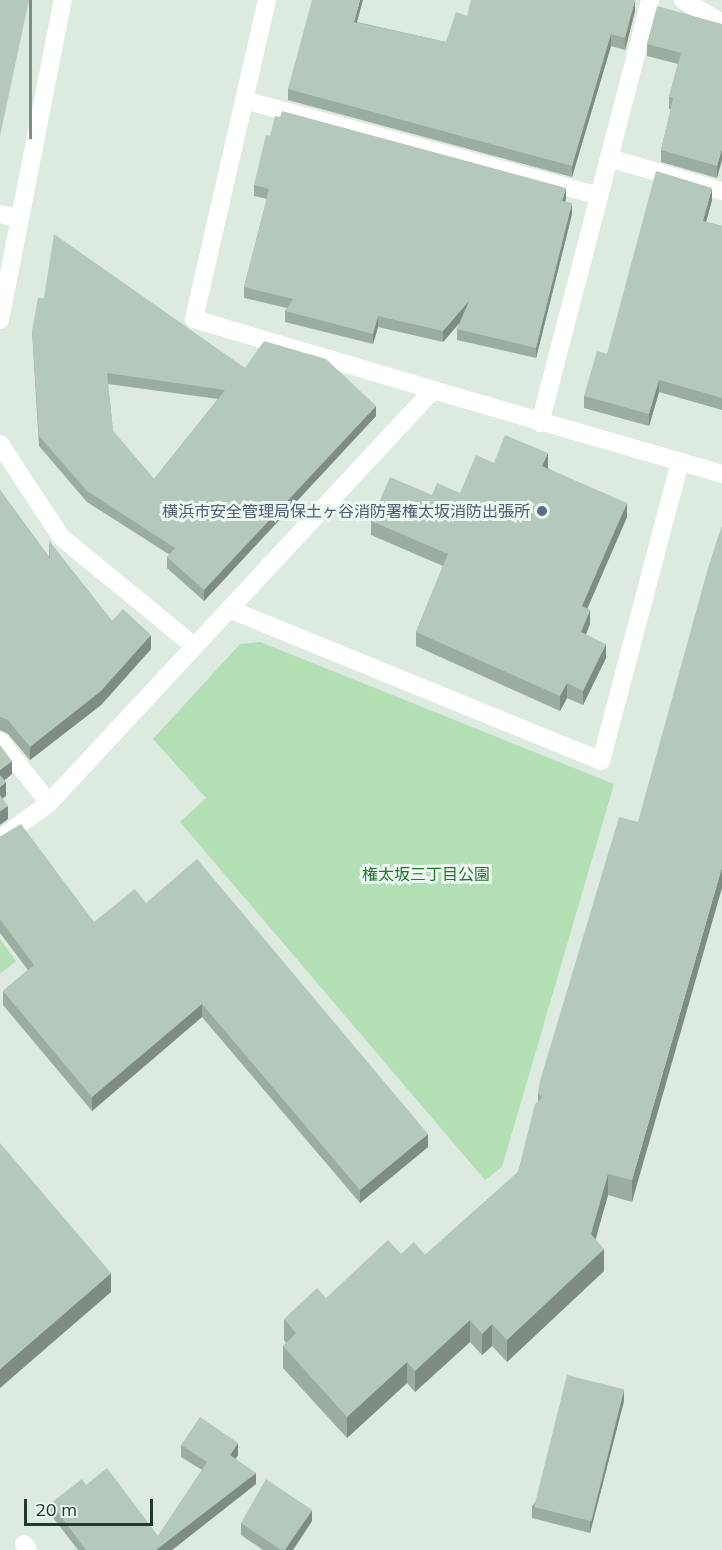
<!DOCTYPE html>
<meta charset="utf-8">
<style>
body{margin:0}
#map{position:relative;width:722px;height:1550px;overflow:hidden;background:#dceae0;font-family:Mulish,"Noto Sans JP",sans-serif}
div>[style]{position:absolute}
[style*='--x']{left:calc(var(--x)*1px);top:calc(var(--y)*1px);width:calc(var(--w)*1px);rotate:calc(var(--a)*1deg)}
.green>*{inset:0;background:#b2dfb3}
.service>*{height:18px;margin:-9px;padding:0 9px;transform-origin:9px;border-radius:9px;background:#fff}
.minor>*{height:18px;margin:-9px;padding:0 9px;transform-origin:9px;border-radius:9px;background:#fff}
.wall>*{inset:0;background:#9baca1}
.shaded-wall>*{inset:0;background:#7e8c83;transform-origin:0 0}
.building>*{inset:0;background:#b4c8bb;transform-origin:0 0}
.dots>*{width:16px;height:16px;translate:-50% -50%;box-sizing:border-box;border:3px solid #ecf7ef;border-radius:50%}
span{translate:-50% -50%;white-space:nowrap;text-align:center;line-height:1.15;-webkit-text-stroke:6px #ecf7ef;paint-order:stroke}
.service-label{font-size:16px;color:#4e5e75}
.right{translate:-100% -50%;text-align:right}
.park-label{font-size:16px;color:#22762e}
.scale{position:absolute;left:24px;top:1499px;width:129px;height:27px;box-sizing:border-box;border:3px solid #1c3b2b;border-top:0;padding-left:8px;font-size:18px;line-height:21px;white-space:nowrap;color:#1c3b2b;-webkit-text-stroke:4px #ecf7ef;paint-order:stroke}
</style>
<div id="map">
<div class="green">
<i style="clip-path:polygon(260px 642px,614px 784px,502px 1167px,485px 1180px,180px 822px,206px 798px,153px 739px,240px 644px)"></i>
<i style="clip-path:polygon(0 939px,16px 961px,0 974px)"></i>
</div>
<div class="service">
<i style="--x:609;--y:158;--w:118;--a:16.3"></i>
</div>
<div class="minor">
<i style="--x:267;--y:0;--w:327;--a:102.9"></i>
<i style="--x:194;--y:319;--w:249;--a:16.5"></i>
<i style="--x:683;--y:0;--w:45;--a:30.5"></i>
<i style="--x:244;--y:100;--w:368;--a:15.1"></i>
<i style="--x:0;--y:214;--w:20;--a:11"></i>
<i style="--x:0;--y:320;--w:326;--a:-78.9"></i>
<i style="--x:540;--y:423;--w:437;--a:-75.4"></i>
<i style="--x:0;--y:444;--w:111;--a:56.7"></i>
<i style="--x:61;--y:537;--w:172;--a:39.3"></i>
<i style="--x:229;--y:609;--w:402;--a:22.2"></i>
<i style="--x:601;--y:761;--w:309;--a:-75.2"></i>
<i style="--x:0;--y:741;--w:79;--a:51.7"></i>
<i style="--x:0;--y:839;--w:61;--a:-36.3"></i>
<i style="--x:49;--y:803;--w:564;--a:-47.08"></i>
<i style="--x:433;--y:390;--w:301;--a:16.2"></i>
<i style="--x:24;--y:1544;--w:7;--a:56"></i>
</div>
<div class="wall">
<i style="clip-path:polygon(635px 11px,625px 50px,611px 46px,572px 177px,288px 100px,288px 89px,357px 22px,446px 42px,467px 16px)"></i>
<i style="clip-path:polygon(722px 24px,717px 178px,661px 162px,661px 150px,671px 109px,669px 109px,669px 97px,678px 64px,647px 56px,647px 44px)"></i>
<i style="clip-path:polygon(254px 185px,566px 199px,565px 202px,572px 214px,536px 358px,457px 340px,457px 329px,460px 322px,443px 342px,378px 327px,373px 344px,285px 322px,285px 311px,287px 308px,244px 298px,244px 287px,267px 199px,254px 196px)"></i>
<i style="clip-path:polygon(712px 200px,706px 222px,722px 226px,722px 410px,659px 392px,649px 426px,584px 408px,584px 396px,607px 354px)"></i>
<i style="clip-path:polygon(evenodd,32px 331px,245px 368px,376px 416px,204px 601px,167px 568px,167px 557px,170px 555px,87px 502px,39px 446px,32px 331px,108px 384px,218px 399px,154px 479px,113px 431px,108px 384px)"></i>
<i style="clip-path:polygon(494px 463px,548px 468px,627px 517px,587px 608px,590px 624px,586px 634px,606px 658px,583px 705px,567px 698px,560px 711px,416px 646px,416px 632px,443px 566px,371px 535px,371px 521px,432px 495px,460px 493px)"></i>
<i style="clip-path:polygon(0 490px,49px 557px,49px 541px,112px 621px,151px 649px,101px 705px,30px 760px,8px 734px,0 730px)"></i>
<i style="clip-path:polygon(638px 822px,632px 1202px,608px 1195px,595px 1239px,604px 1271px,507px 1362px,492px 1346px,482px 1355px,470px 1342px,415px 1392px,407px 1383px,347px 1438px,283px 1368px,283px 1346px,286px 1343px,284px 1340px,284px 1319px,326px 1298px,401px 1254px,425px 1255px,518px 1172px,538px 1102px,538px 1093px)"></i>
<i style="clip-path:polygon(0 836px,94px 922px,146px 903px,428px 1147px,360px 1203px,202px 1017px,92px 1111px,3px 1005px,3px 991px,28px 970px,0 933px)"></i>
<i style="clip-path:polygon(624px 1401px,590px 1533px,532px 1518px,532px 1506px)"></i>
<i style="clip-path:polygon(181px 1445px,238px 1455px,235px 1458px,256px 1484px,172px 1550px,78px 1550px,51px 1515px,51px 1503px,86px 1485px,158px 1536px,202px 1470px,181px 1457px)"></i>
<i style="clip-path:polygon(312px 1521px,293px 1550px,263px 1550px,241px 1535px,241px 1523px)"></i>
</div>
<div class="shaded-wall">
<i style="left:29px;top:0;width:3px;height:139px"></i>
<i style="clip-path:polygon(360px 0,363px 0,354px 33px,354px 22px)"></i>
<i style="clip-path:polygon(635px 0,635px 11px,625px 50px,625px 38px)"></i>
<i style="clip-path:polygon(611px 34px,611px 46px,572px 177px,572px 166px)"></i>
<i style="clip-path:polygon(722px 148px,722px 160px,717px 178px,717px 166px)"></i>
<i style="clip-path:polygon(566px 188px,566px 199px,562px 212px,562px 201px)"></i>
<i style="clip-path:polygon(712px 188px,712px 200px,703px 233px,703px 221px)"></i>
<i style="clip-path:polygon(572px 203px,572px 214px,536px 358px,536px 348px)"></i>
<i style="clip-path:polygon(469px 301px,469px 312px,443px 342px,443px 331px)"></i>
<i style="clip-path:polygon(378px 316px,378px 327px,373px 344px,373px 334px)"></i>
<i style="clip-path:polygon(659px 380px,659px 392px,649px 426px,649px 414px)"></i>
<i style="clip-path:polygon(376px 406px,376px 416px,204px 601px,204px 590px)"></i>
<i style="clip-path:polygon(548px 453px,548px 468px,542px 480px,542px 466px)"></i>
<i style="clip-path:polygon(627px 503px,627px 517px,582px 621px,582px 606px)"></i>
<i style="clip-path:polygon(590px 610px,590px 624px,581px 646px,581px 632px)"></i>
<i style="clip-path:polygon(151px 635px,151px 649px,101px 705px,30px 760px,30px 747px)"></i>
<i style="clip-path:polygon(606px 644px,606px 658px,583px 705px,583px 691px)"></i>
<i style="clip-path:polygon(567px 683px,567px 698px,560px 711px,560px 696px)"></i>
<i style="clip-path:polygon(12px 761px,12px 774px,0 784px,0 770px)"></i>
<i style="clip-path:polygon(6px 782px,6px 796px,0 801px,0 787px)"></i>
<i style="clip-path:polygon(8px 806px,8px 819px,0 825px,0 811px)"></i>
<i style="clip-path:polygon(722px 867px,722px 888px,632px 1202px,632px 1180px)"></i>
<i style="clip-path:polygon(202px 1004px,202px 1017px,92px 1111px,92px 1097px)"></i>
<i style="clip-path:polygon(428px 1134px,428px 1147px,360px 1203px,360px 1190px)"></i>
<i style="clip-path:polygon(608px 1174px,608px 1195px,591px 1256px,591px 1234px)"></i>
<i style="clip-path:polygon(604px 1249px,604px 1271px,507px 1362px,507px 1340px)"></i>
<i style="clip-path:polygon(111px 1273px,111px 1292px,0 1388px,0 1369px)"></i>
<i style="clip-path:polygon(470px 1320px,470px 1342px,415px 1392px,415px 1371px)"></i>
<i style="clip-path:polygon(492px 1324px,492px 1346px,482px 1355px,482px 1334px)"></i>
<i style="clip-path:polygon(407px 1362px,407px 1383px,347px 1438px,347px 1417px)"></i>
<i style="clip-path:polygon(624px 1389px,624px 1401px,590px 1533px,590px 1521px)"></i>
<i style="clip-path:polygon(238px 1443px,238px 1455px,230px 1467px,230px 1455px)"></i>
<i style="clip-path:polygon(256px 1473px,256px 1484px,172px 1550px,156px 1550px)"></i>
<i style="clip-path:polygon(312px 1510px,312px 1521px,293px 1550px,285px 1550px)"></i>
</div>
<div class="building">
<i style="clip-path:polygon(0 0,29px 0,0 136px)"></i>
<i style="clip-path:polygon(312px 0,360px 0,354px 22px,446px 42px,456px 12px,467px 16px,471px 0,635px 0,625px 38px,611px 34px,572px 166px,288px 89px)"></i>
<i style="clip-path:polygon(657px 6px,722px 24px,722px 148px,717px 166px,661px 150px,673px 98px,669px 97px,681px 53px,647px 44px)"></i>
<i style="clip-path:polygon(282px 111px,566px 188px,562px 201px,572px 203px,536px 348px,457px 329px,469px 301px,443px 331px,378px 316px,373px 334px,285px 311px,293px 299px,244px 287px,269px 189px,254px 185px,266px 135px,270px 136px,275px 116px,280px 117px)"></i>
<i style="clip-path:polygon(656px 171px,712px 188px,703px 221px,722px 226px,722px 398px,659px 380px,649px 414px,584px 396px,597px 351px,607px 354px)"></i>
<i style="clip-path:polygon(evenodd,54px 234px,245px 368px,264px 341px,326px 359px,376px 406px,204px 590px,167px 557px,175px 548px,87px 491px,39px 436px,32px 331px,38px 298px,44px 298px,54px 234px,107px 373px,225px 390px,154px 479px,113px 431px,107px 373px)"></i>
<i style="clip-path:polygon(505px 435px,548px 453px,542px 466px,627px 503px,582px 606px,590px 610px,581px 632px,606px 644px,583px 691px,567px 683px,560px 696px,416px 632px,448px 554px,371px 521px,390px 477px,432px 495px,437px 483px,460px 493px,476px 455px,494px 463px)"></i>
<i style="clip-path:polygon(0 490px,50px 559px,49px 541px,112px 621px,123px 609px,151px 635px,101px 691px,30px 747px,8px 720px,0 717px)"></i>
<i style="clip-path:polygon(722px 525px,722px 867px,632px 1180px,608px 1174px,591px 1234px,604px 1249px,507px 1340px,492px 1324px,482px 1334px,470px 1320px,415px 1371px,407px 1362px,347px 1417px,283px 1346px,296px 1333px,284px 1319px,317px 1288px,326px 1298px,388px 1240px,401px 1254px,414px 1242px,425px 1255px,518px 1172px,535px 1104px,542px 1098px,538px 1093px,540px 1081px,619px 817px,638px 822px,708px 568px)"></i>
<i style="clip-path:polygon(0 745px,12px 761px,0 770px)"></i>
<i style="clip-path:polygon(0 775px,6px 782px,0 787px)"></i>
<i style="clip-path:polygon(0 795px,8px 806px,0 811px)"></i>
<i style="clip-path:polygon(21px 824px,94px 922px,135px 889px,146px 903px,197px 859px,428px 1134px,360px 1190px,202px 1004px,92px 1097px,3px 991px,34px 965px,0 919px,0 836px,1px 836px)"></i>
<i style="clip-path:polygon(0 1143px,111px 1273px,0 1369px)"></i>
<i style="left:567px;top:1375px;width:59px;height:136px;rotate:14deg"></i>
<i style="clip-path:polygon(200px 1417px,238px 1443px,230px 1455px,256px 1473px,156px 1550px,86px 1550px,51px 1503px,82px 1479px,86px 1485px,107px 1468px,158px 1536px,207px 1462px,181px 1445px)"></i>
<i style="clip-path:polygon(266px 1479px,312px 1510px,285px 1550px,281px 1550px,241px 1523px)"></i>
</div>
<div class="dots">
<i style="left:542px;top:511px;background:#5c6f8a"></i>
</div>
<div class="service-label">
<span class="right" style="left:530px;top:511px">横浜市安全管理局保土ヶ谷消防署権太坂消防出張所</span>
</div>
<div class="park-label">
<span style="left:426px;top:874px">権太坂三丁目公園</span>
</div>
<div class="scale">20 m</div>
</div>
